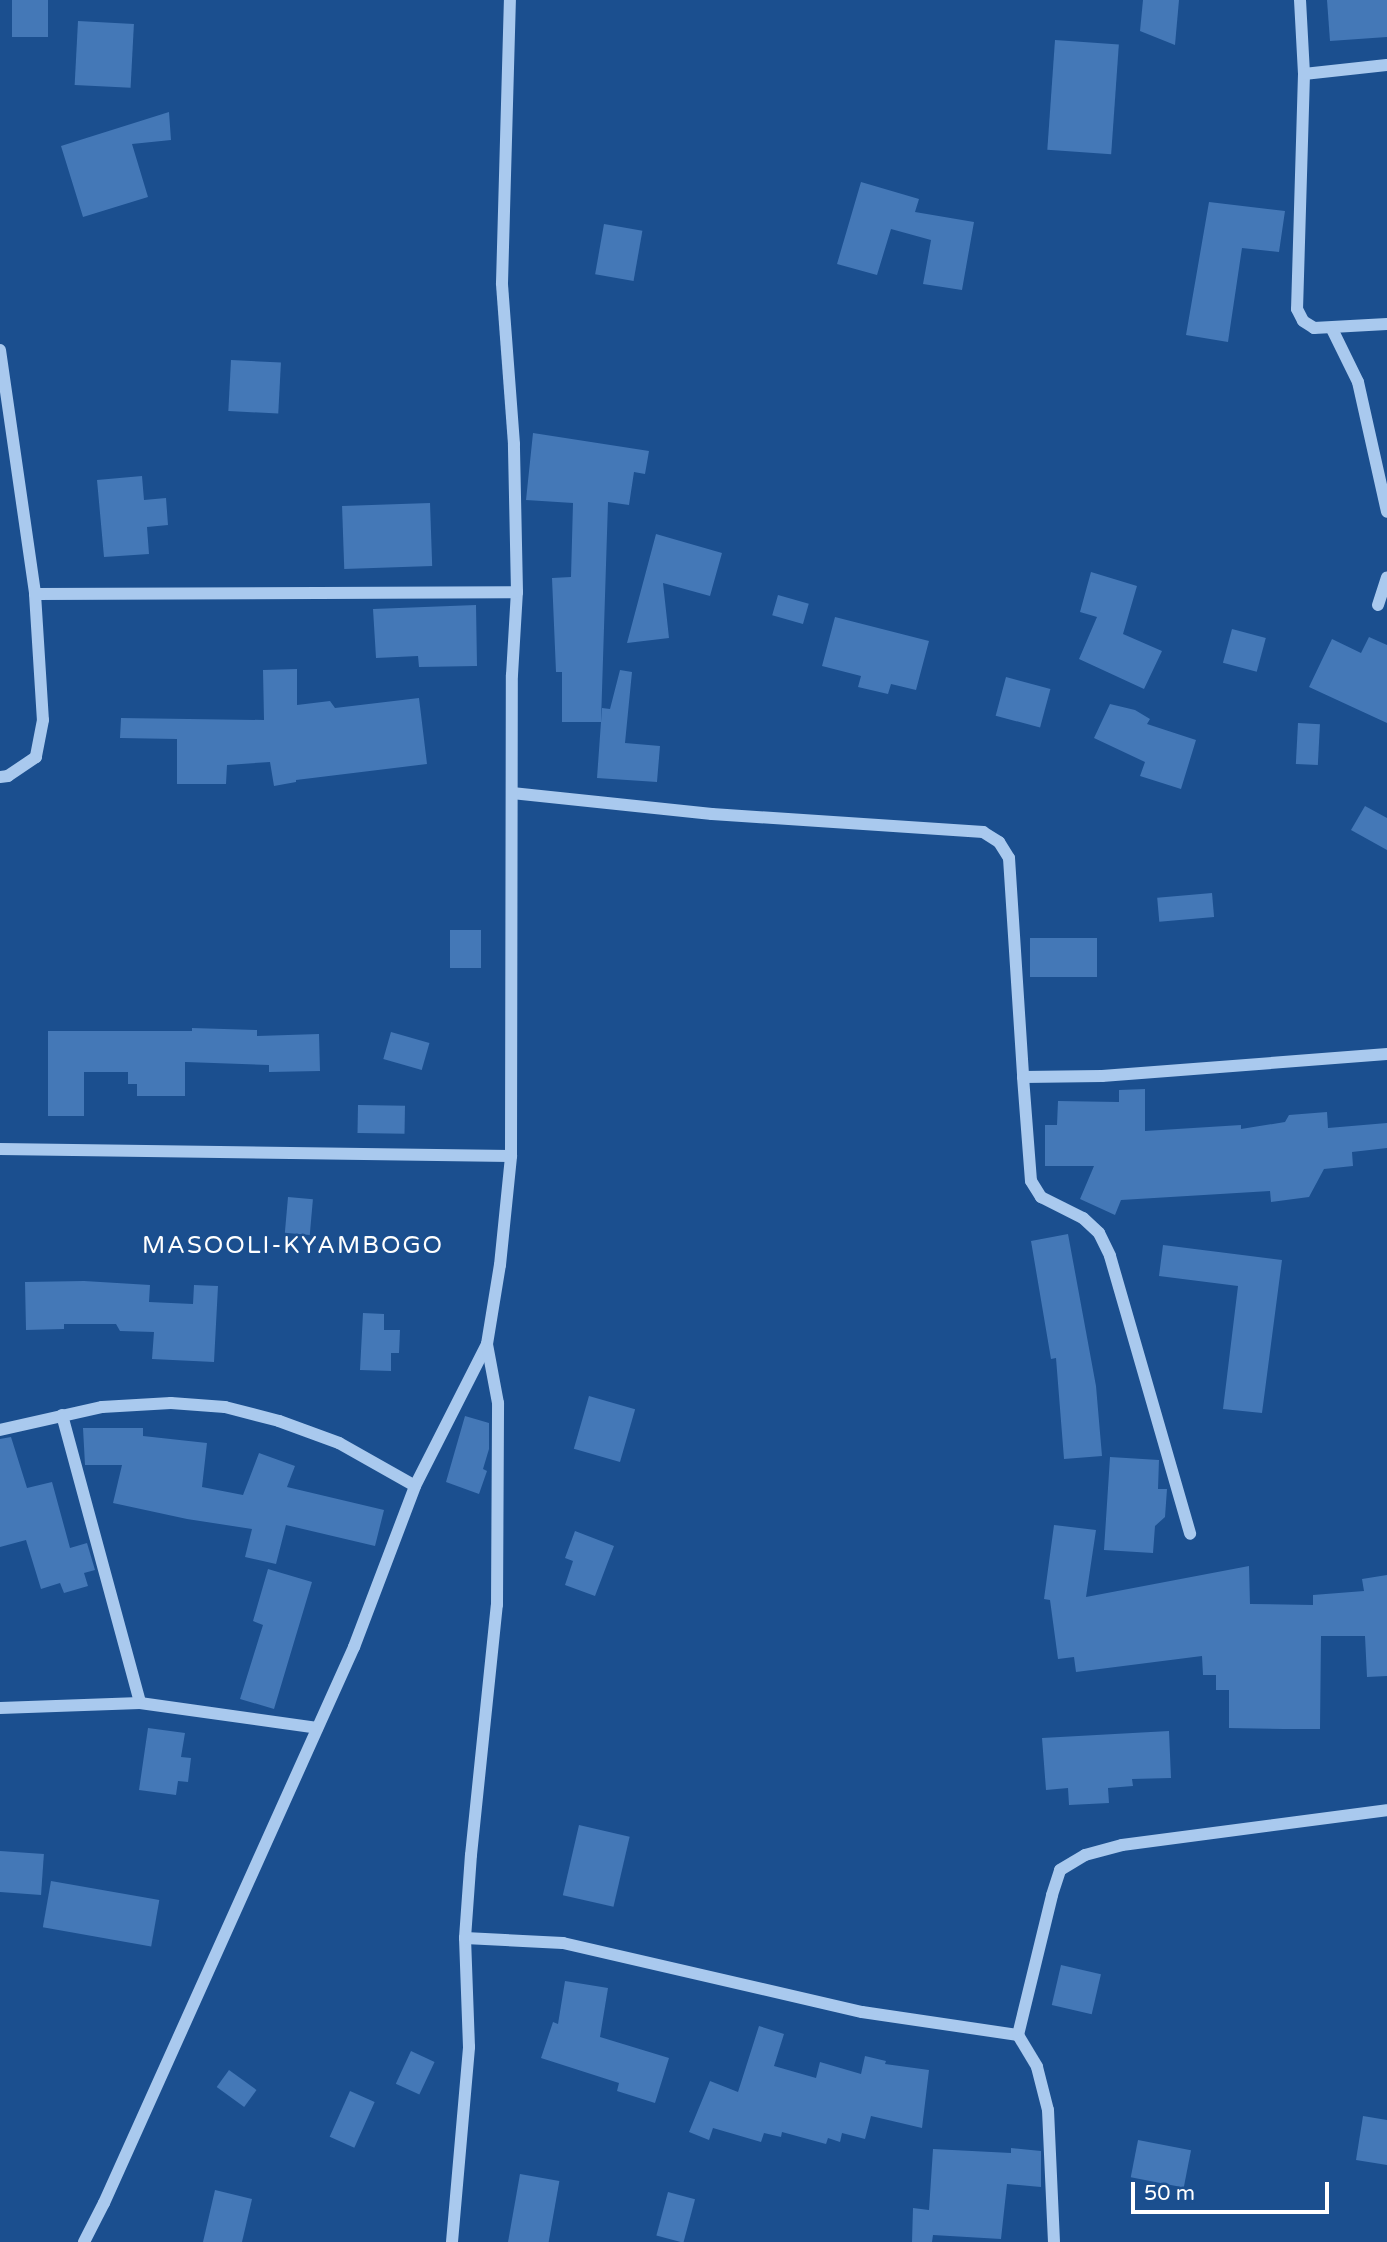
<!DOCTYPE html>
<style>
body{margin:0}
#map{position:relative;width:1387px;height:2242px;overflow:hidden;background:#1b4f8f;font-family:"Varela Round",sans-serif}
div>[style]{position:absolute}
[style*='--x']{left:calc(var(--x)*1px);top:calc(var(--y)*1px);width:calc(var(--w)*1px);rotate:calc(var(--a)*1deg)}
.building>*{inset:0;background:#4478b7;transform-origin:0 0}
.minor>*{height:12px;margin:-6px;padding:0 6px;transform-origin:6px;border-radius:6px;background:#a9c9ee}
span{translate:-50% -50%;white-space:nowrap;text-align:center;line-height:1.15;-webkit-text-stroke:5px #1b4f8f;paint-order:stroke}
.quarter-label{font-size:24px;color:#fff;letter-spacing:2px}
.scale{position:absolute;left:1131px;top:2182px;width:198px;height:32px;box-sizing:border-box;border:4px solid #fff;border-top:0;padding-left:9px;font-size:21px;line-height:24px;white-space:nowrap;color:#fff;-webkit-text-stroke:5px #1b4f8f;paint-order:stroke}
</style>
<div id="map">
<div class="building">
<i style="left:12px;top:0;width:36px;height:37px"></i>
<i style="clip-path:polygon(1143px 0,1179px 0,1175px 45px,1140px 31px)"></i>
<i style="clip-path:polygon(1327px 0,1387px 0,1387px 37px,1330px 41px)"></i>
<i style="left:78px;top:21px;width:56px;height:64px;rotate:3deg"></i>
<i style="left:1055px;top:40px;width:64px;height:110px;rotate:4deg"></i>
<i style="clip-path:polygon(169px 112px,171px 140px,132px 144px,148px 197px,83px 217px,61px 146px)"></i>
<i style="clip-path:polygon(861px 182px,919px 199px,915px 212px,974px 222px,962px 290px,923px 284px,931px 240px,891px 229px,877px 275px,837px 264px)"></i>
<i style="clip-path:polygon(1209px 202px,1285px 211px,1279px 252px,1242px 248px,1228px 342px,1186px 335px)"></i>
<i style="left:604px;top:224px;width:39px;height:51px;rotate:10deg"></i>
<i style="left:231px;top:360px;width:50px;height:51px;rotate:3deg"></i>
<i style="clip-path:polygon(533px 433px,649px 451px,645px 474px,634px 472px,629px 505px,608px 502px,601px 722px,562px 722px,562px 672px,556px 672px,552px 578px,571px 577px,573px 503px,526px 500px)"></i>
<i style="clip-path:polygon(142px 476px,144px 500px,166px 498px,168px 525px,147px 527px,149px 554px,104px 557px,97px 480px)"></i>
<i style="left:430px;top:503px;width:63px;height:88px;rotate:88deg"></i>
<i style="clip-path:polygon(656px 534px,722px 553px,710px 596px,663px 583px,669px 638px,627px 643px)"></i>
<i style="clip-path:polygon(1091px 572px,1137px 586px,1123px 634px,1162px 651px,1144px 689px,1079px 659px,1097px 617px,1080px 612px)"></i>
<i style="left:778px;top:595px;width:32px;height:21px;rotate:16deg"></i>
<i style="clip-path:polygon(476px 605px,477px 666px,419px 667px,418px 656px,376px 658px,373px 609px)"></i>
<i style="clip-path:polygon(835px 617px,929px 641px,916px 690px,891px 684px,888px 694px,858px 687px,861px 676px,822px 666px)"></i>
<i style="left:1232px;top:629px;width:35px;height:35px;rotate:15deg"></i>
<i style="clip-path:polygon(1369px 637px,1387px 645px,1387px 723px,1309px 687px,1332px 639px,1361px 653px)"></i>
<i style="clip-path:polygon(297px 669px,297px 705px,330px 701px,335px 708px,419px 698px,427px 764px,296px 780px,296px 782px,274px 786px,270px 762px,227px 765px,226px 784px,177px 784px,177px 739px,120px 738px,121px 718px,264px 720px,263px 670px)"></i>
<i style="clip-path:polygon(620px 670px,632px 672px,625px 743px,660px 746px,657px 782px,597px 778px,602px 708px,610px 709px)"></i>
<i style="left:1006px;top:677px;width:46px;height:40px;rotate:15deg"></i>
<i style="clip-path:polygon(1110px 704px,1135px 710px,1150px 719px,1147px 724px,1196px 740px,1181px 789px,1140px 776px,1145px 762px,1094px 738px)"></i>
<i style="left:1298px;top:723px;width:22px;height:41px;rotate:3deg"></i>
<i style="clip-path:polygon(1365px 806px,1387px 818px,1387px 850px,1351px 830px)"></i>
<i style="left:1212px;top:893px;width:24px;height:55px;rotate:85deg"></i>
<i style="left:450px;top:930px;width:31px;height:38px"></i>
<i style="left:1030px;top:938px;width:67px;height:39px"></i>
<i style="clip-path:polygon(192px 1028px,257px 1030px,257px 1036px,319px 1034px,320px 1071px,269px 1072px,269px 1065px,185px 1062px,185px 1096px,137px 1096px,137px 1084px,128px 1084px,128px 1072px,84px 1072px,84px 1116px,48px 1116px,48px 1031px,192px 1031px)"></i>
<i style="left:391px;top:1032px;width:40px;height:28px;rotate:16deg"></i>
<i style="clip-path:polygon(1145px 1089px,1145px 1131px,1241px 1125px,1241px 1129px,1285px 1122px,1289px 1115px,1327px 1112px,1328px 1128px,1387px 1123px,1387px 1148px,1352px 1152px,1353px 1166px,1324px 1169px,1309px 1197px,1271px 1202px,1270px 1191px,1121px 1200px,1115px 1215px,1080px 1199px,1094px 1166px,1045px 1166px,1045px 1125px,1057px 1125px,1058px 1101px,1119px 1102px,1119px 1090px)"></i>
<i style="left:358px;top:1105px;width:47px;height:28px;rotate:1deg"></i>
<i style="left:288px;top:1197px;width:25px;height:36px;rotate:5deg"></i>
<i style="clip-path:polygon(1068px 1234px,1096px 1386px,1102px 1456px,1064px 1459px,1056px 1358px,1051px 1359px,1031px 1241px)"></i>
<i style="clip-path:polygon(1163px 1245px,1282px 1260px,1262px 1413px,1223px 1409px,1238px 1286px,1159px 1276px)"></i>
<i style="clip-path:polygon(84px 1281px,150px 1285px,149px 1302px,193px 1304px,194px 1285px,218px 1286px,214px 1362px,152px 1359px,154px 1332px,120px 1331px,116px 1324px,64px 1324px,64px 1329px,26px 1330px,25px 1282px)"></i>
<i style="clip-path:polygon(363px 1313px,384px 1314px,384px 1330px,400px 1330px,399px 1353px,391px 1353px,391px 1371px,360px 1370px)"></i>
<i style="left:589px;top:1396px;width:48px;height:55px;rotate:16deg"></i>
<i style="clip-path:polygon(465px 1416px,489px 1423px,489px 1449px,483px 1469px,487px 1471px,479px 1494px,446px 1482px)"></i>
<i style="clip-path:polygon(83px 1428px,143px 1428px,143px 1436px,207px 1443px,202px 1487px,243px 1495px,259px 1453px,295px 1466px,287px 1487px,384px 1510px,375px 1546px,286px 1525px,276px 1564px,245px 1557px,252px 1529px,187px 1519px,113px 1503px,122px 1465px,85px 1465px)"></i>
<i style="clip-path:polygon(11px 1437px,27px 1488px,52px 1482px,70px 1548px,87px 1543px,95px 1570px,84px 1573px,88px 1586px,64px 1593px,60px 1583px,41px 1589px,26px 1540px,0 1547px,0 1439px)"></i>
<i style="clip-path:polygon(1110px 1457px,1159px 1460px,1158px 1489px,1167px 1489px,1165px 1517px,1155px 1526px,1153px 1553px,1104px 1550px)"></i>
<i style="clip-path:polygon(1054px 1525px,1096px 1530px,1086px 1597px,1249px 1566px,1250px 1604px,1313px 1605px,1313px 1595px,1364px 1591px,1362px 1579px,1387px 1575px,1387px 1676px,1367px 1677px,1365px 1636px,1321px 1636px,1320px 1729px,1284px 1729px,1229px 1728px,1229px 1690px,1216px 1690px,1216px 1675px,1203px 1675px,1202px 1656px,1076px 1672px,1074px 1657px,1058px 1659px,1050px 1600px,1044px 1599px)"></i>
<i style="clip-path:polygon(575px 1531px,614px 1546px,595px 1596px,565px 1585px,573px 1561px,565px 1558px)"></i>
<i style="clip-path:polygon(268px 1569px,312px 1582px,274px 1709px,240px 1699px,263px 1625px,253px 1621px)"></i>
<i style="clip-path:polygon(148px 1728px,185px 1733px,181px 1757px,191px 1758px,188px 1782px,178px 1781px,176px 1795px,139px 1790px)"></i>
<i style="clip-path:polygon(1169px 1731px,1171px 1778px,1132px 1779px,1133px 1786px,1108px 1788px,1109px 1803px,1069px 1805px,1068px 1788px,1046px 1790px,1042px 1738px)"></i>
<i style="left:579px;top:1825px;width:52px;height:72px;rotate:13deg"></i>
<i style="left:0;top:1851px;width:44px;height:41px;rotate:4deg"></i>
<i style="left:51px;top:1881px;width:110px;height:47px;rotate:10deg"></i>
<i style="left:1061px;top:1965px;width:41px;height:41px;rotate:13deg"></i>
<i style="clip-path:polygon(565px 1981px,608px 1988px,600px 2037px,669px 2058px,655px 2103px,617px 2091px,619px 2083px,541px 2058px,553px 2022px,558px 2024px)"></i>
<i style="clip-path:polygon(759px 2026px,784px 2034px,774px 2066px,816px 2078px,820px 2062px,861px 2074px,865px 2056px,886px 2061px,885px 2064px,929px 2070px,922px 2128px,871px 2116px,865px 2139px,842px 2133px,840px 2142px,828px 2138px,826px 2144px,782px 2132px,781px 2137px,764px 2133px,761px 2142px,713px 2128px,709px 2140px,689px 2132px,710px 2081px,738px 2092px)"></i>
<i style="left:411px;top:2051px;width:26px;height:36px;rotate:25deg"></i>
<i style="left:229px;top:2070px;width:34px;height:21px;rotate:36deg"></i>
<i style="left:350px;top:2091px;width:27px;height:50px;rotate:24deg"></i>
<i style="clip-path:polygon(1363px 2116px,1387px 2120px,1387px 2165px,1356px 2160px)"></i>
<i style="left:1138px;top:2140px;width:54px;height:38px;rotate:11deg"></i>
<i style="clip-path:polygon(1011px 2148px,1041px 2151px,1041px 2187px,1007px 2184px,1001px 2239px,933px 2235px,932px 2242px,912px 2242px,913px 2208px,929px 2210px,933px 2149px,1011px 2153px)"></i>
<i style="left:520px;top:2174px;width:40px;height:69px;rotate:10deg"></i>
<i style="clip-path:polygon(215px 2190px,252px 2199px,242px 2242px,203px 2242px)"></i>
<i style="left:668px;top:2192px;width:28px;height:45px;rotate:15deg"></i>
</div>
<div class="minor">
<i style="--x:1300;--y:0;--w:74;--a:86.9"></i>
<i style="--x:1304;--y:74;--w:235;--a:91.7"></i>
<i style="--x:1297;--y:309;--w:13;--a:63"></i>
<i style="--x:1303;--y:321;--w:13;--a:32"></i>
<i style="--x:1314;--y:328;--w:73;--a:-3.1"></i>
<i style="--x:1304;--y:74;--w:83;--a:-6.2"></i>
<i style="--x:1332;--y:329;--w:59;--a:63.9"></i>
<i style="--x:1358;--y:382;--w:133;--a:77.4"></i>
<i style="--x:0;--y:350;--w:246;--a:81.8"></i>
<i style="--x:35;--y:594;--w:126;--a:86.4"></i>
<i style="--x:43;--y:720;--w:38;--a:101"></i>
<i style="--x:36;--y:757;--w:34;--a:146"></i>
<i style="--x:8;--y:776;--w:8;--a:173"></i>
<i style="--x:35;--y:594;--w:482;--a:-0.2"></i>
<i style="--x:1378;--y:605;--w:29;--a:-72"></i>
<i style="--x:512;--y:793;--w:201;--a:6"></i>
<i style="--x:712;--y:814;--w:272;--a:3.8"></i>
<i style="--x:983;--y:832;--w:19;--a:32"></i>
<i style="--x:999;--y:842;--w:19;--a:58"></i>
<i style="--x:1009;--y:858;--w:219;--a:86.3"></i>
<i style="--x:1023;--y:1077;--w:79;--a:-0.7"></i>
<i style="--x:1102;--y:1076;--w:286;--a:-4.4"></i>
<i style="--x:1023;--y:1077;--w:104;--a:85.6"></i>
<i style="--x:1031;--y:1181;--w:19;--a:58"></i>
<i style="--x:1041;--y:1197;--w:47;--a:26.6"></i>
<i style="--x:1083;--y:1218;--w:22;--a:43"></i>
<i style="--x:1099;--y:1233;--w:25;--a:64"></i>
<i style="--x:1110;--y:1256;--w:289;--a:73.9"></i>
<i style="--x:0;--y:1149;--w:511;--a:0.78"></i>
<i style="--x:62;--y:1415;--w:298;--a:74.8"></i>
<i style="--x:0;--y:1430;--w:105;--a:-12.7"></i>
<i style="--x:102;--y:1407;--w:69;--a:-3.3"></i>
<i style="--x:171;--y:1403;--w:54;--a:4.2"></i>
<i style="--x:225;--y:1407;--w:56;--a:14.5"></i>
<i style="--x:279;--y:1421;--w:64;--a:20.1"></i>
<i style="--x:339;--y:1443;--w:87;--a:29.5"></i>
<i style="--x:0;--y:1708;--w:140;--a:-2"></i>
<i style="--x:140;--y:1703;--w:179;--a:8"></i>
<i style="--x:465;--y:1938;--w:98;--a:2.9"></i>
<i style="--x:563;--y:1943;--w:307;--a:13"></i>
<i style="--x:862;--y:2012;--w:158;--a:8.4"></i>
<i style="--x:1018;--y:2035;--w:37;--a:59"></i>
<i style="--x:1037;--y:2067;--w:44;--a:75.7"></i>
<i style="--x:1048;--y:2110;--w:132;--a:87.4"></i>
<i style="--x:1018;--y:2035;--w:144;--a:-76.3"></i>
<i style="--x:1052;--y:1895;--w:26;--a:-72"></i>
<i style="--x:1060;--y:1870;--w:29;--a:-31"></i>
<i style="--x:1085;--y:1855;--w:38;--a:-15"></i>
<i style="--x:1122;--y:1845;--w:267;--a:-7.5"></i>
<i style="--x:84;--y:2242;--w:44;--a:-62.9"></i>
<i style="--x:104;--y:2203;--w:610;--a:-65.79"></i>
<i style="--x:354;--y:1647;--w:172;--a:-69.2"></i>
<i style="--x:415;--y:1486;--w:159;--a:-63.1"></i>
<i style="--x:487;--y:1344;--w:80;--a:-80.7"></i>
<i style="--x:500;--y:1265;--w:110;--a:-84.2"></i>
<i style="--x:511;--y:1156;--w:481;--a:-89.9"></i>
<i style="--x:512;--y:675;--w:83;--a:-86.6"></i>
<i style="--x:517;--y:592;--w:148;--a:-91.2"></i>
<i style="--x:514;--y:444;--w:161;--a:-94.3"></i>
<i style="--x:502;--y:283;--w:283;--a:-88.4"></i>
<i style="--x:452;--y:2242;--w:196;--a:-85"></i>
<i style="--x:469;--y:2047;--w:109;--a:-92.1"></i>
<i style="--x:465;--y:1938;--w:83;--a:-85.9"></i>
<i style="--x:471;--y:1855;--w:251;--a:-84.1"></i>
<i style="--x:497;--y:1605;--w:202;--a:-89.7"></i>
<i style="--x:498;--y:1403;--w:60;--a:-100.6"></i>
</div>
<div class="quarter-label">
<span style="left:293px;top:1246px">MASOOLI-KYAMBOGO</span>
</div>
<div class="scale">50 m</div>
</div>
